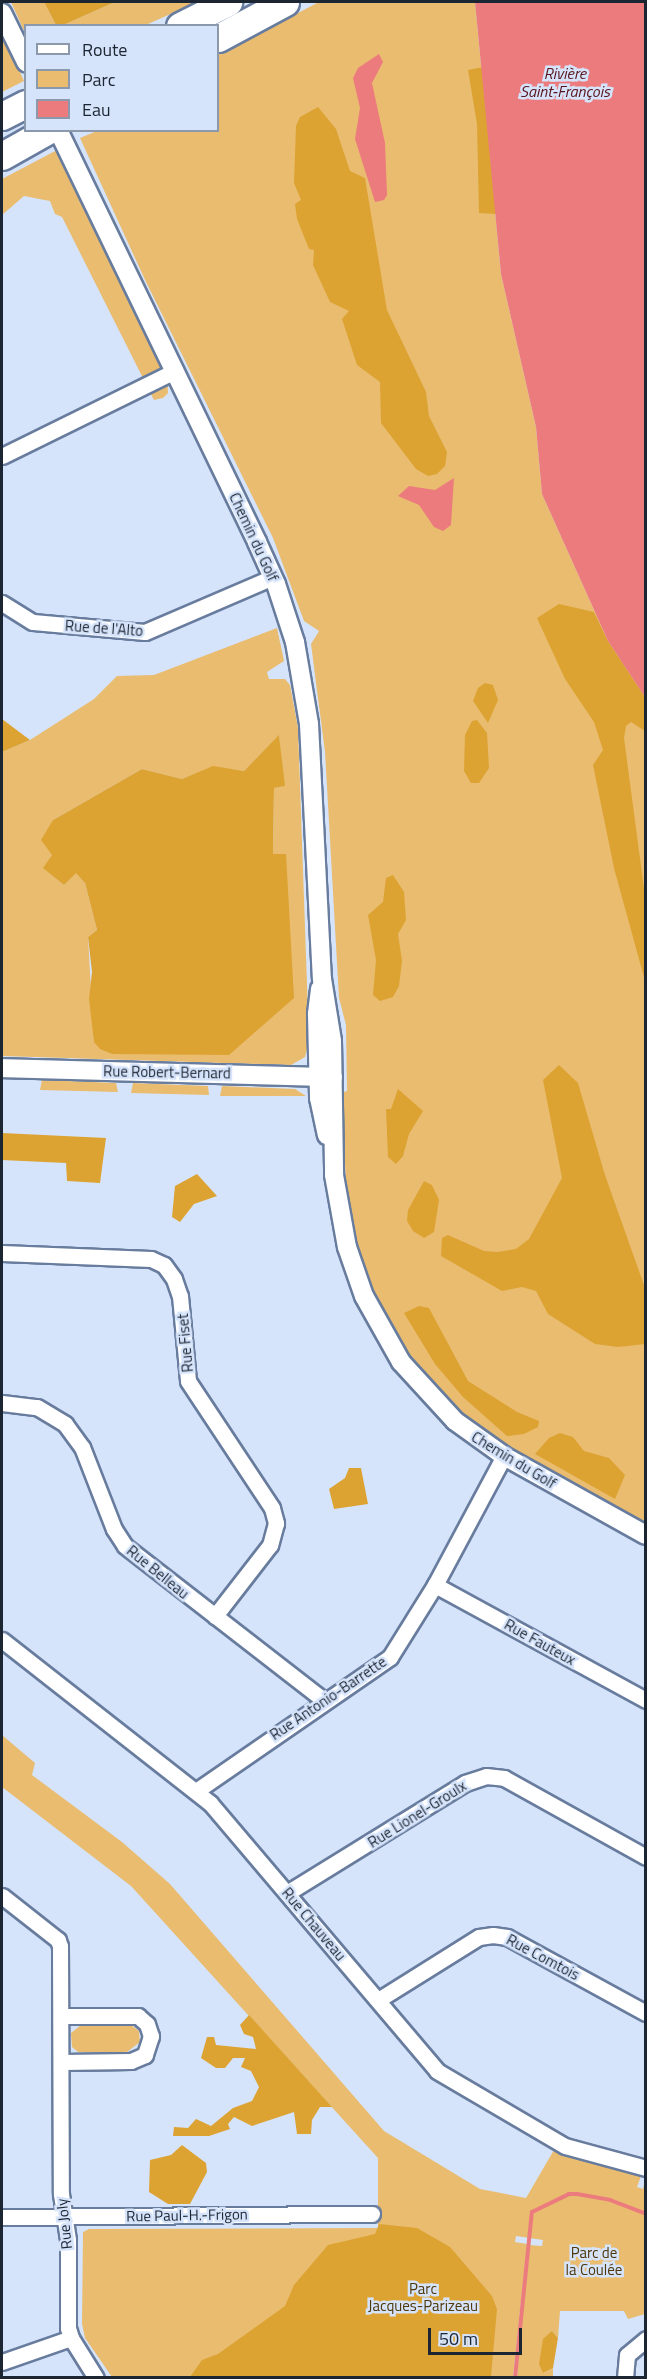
<!DOCTYPE html>
<meta charset="utf-8">
<style>
body{margin:0}
#map{position:relative;width:647px;height:2379px;overflow:hidden;background:#d6e4fb;font-family:"Titillium Web",sans-serif}
div>[style]{position:absolute}
[style*='--x']{left:calc(var(--x)*1px);top:calc(var(--y)*1px);width:calc(var(--w)*1px);rotate:calc(var(--a)*1deg)}
.green>*{inset:0;background:#e9bc6f}
.forest>*{inset:0;background:#dda332}
.water>*{inset:0;background:#ec7b7d}
.stream>*{height:4px;margin:-2px;padding:0 2px;transform-origin:2px;border-radius:2px;background:#ec7b7d}
.roads{filter:drop-shadow(2px 0 #687c9e) drop-shadow(-2px 0 #687c9e) drop-shadow(0 2px #687c9e) drop-shadow(0 -2px #687c9e)}
.minor>*{height:15px;margin:-7.5px;padding:0 7.5px;transform-origin:7.5px;border-radius:7.5px;background:#fff}
.tertiary>*{height:18px;margin:-9px;padding:0 9px;transform-origin:9px;border-radius:9px;background:#fff}
.motorway>*{height:27px;margin:-13.5px;padding:0 13.5px;transform-origin:13.5px;border-radius:13.5px;background:#fff}
span{translate:-50% -50%;white-space:nowrap;text-align:center;line-height:1.15;-webkit-text-stroke:5px #d6e4fb;paint-order:stroke}
.street-label{font-size:15px;color:#1c2532}
.park-label{font-size:15px;color:#4e3708}
.water-label{font-size:16px;color:#581219;font-style:italic}
.frame{position:absolute;inset:0;border:3px solid #1c2532;pointer-events:none}
.legend{position:absolute;left:24px;top:24px;width:195px;height:108px;box-sizing:border-box;background:#d6e4fb;border:2px solid #8c98ab;margin:0;padding:8px 10px;list-style:none;font-size:18px;color:#1c2532}
.legend li{display:flex;align-items:center;gap:12px;height:30px}
.legend b{width:30px;border:2px solid #8c98ab}
.scale{position:absolute;left:428px;top:2328px;width:94px;height:27px;box-sizing:border-box;border:3px solid #1c2532;border-top:0;padding-left:8px;font-size:18px;line-height:21px;white-space:nowrap;color:#1c2532;-webkit-text-stroke:4px #d6e4fb;paint-order:stroke}
</style>
<div id="map">
<div class="green">
<i style="clip-path:polygon(11px 2px,44px 2px,56px 25px,26px 26px,25px 33px)"></i>
<i style="clip-path:polygon(115px 2px,197px 2px,146px 25px,61px 26px)"></i>
<i style="clip-path:polygon(319px 2px,475px 2px,501px 274px,536px 427px,542px 494px,608px 641px,645px 697px,645px 1525px,473px 1426px,431px 1386px,398px 1345px,365px 1279px,347px 1199px,341px 1093px,347px 1091px,346px 1025px,339px 998px,325px 752px,311px 644px,319px 631px,304px 621px,273px 538px,146px 282px,80px 138px,97px 131px,218px 130px,218px 55px)"></i>
<i style="clip-path:polygon(2px 32px,24px 81px,2px 92px)"></i>
<i style="clip-path:polygon(57px 150px,167px 377px,168px 393px,163px 398px,154px 400px,62px 217px,55px 214px,50px 201px,24px 196px,2px 215px,2px 179px)"></i>
<i style="clip-path:polygon(evenodd,277px 628px,284px 661px,267px 672px,269px 679px,285px 679px,290px 685px,298px 728px,309px 1041px,305px 1057px,291px 1065px,2px 1056px,2px 752px,30px 740px,94px 699px,117px 676px,154px 675px,277px 628px,279px 736px,284px 786px,274px 788px,273px 854px,286px 854px,94px 1042px,88px 937px,97px 930px,85px 883px,76px 872px,64px 885px,44px 868px,52px 855px,53px 820px,142px 769px,182px 779px,213px 767px,244px 771px,279px 736px)"></i>
<i style="clip-path:polygon(42px 1080px,116px 1083px,118px 1092px,40px 1090px)"></i>
<i style="clip-path:polygon(133px 1083px,208px 1086px,209px 1095px,131px 1093px)"></i>
<i style="clip-path:polygon(222px 1086px,295px 1089px,306px 1096px,220px 1096px)"></i>
<i style="clip-path:polygon(2px 1735px,35px 1763px,32px 1775px,122px 1842px,170px 1884px,384px 2131px,480px 2189px,526px 2198px,554px 2150px,641px 2176px,637px 2187px,643px 2189px,645px 2181px,645px 2314px,628px 2319px,624px 2311px,560px 2311px,558px 2338px,552px 2331px,543px 2373px,553px 2368px,553px 2377px,517px 2377px,529px 2245px,542px 2246px,543px 2240px,516px 2236px,515px 2242px,527px 2244px,513px 2377px,112px 2377px,85px 2338px,82px 2324px,83px 2232px,89px 2229px,378px 2228px,378px 2158px,131px 1886px,2px 1787px)"></i>
<i style="clip-path:polygon(81px 2025px,131px 2025px,139px 2031px,140px 2042px,127px 2052px,78px 2052px,72px 2047px,71px 2033px)"></i>
</div>
<div class="forest">
<i style="clip-path:polygon(44px 2px,115px 2px,61px 26px,56px 25px)"></i>
<i style="clip-path:polygon(483px 67px,497px 214px,479px 213px,477px 124px,468px 70px)"></i>
<i style="clip-path:polygon(318px 107px,336px 129px,350px 171px,365px 178px,387px 310px,426px 392px,429px 416px,447px 452px,445px 466px,437px 474px,428px 476px,416px 469px,381px 423px,380px 382px,357px 365px,342px 319px,349px 311px,330px 302px,313px 265px,314px 250px,309px 249px,297px 219px,295px 204px,301px 200px,294px 183px,296px 126px,300px 117px)"></i>
<i style="clip-path:polygon(559px 604px,594px 612px,608px 641px,645px 697px,645px 731px,631px 722px,626px 726px,624px 738px,645px 896px,645px 981px,614px 868px,593px 765px,603px 750px,594px 722px,565px 679px,537px 618px)"></i>
<i style="clip-path:polygon(485px 683px,493px 685px,498px 700px,488px 723px,473px 701px,478px 688px)"></i>
<i style="clip-path:polygon(2px 719px,30px 740px,2px 752px)"></i>
<i style="clip-path:polygon(477px 720px,487px 733px,489px 768px,479px 783px,471px 783px,464px 771px,465px 735px,472px 721px)"></i>
<i style="clip-path:polygon(279px 735px,285px 786px,274px 788px,273px 854px,286px 854px,294px 998px,229px 1055px,112px 1054px,100px 1049px,94px 1042px,89px 999px,92px 972px,88px 937px,97px 930px,85px 883px,76px 873px,64px 885px,43px 868px,52px 855px,41px 840px,53px 820px,142px 769px,182px 779px,213px 766px,244px 771px)"></i>
<i style="clip-path:polygon(393px 875px,404px 892px,406px 920px,398px 934px,402px 961px,399px 986px,393px 997px,380px 1001px,373px 995px,376px 960px,368px 915px,383px 902px,386px 878px)"></i>
<i style="clip-path:polygon(559px 1065px,578px 1083px,605px 1175px,645px 1288px,645px 1344px,618px 1347px,595px 1344px,548px 1314px,536px 1291px,522px 1287px,502px 1291px,441px 1256px,442px 1238px,448px 1235px,484px 1251px,497px 1252px,516px 1249px,529px 1239px,562px 1178px,543px 1080px)"></i>
<i style="clip-path:polygon(398px 1089px,423px 1111px,409px 1134px,403px 1156px,396px 1164px,388px 1157px,386px 1109px,391px 1109px)"></i>
<i style="clip-path:polygon(2px 1133px,106px 1138px,100px 1183px,67px 1181px,66px 1163px,2px 1160px)"></i>
<i style="clip-path:polygon(197px 1174px,217px 1196px,194px 1204px,180px 1222px,172px 1217px,175px 1186px)"></i>
<i style="clip-path:polygon(424px 1181px,432px 1185px,439px 1200px,434px 1232px,424px 1238px,413px 1231px,407px 1221px,408px 1210px)"></i>
<i style="clip-path:polygon(419px 1306px,429px 1308px,468px 1381px,517px 1412px,539px 1421px,538px 1427px,524px 1434px,507px 1436px,463px 1397px,435px 1364px,404px 1313px)"></i>
<i style="clip-path:polygon(560px 1433px,573px 1437px,584px 1451px,609px 1458px,625px 1475px,615px 1499px,535px 1454px,549px 1438px)"></i>
<i style="clip-path:polygon(349px 1468px,361px 1468px,368px 1504px,334px 1509px,329px 1489px,345px 1478px)"></i>
<i style="clip-path:polygon(249px 2015px,332px 2107px,320px 2107px,312px 2120px,311px 2134px,297px 2134px,294px 2112px,252px 2126px,234px 2117px,228px 2124px,230px 2129px,209px 2136px,173px 2136px,174px 2127px,188px 2128px,196px 2119px,211px 2126px,233px 2108px,252px 2101px,259px 2087px,251px 2071px,241px 2067px,245px 2058px,233px 2058px,225px 2068px,216px 2068px,201px 2058px,207px 2037px,214px 2037px,216px 2045px,256px 2049px,253px 2037px,244px 2034px,240px 2025px)"></i>
<i style="clip-path:polygon(182px 2145px,206px 2163px,207px 2172px,190px 2204px,168px 2204px,149px 2192px,150px 2160px,171px 2155px)"></i>
<i style="clip-path:polygon(379px 2224px,417px 2228px,450px 2247px,492px 2296px,497px 2309px,491px 2377px,190px 2377px,202px 2360px,218px 2354px,285px 2306px,294px 2285px,328px 2245px,375px 2234px)"></i>
<i style="clip-path:polygon(552px 2331px,558px 2338px,553px 2368px,543px 2373px,539px 2364px,543px 2339px)"></i>
</div>
<div class="water">
<i style="clip-path:polygon(475px 2px,645px 2px,645px 697px,608px 641px,542px 494px,536px 427px,501px 274px)"></i>
<i style="clip-path:polygon(379px 54px,383px 62px,372px 83px,385px 143px,387px 195px,384px 200px,375px 202px,355px 139px,360px 108px,353px 78px,358px 68px)"></i>
<i style="clip-path:polygon(454px 478px,451px 525px,443px 531px,434px 527px,419px 505px,398px 496px,409px 486px,435px 490px)"></i>
</div>
<div class="stream">
<i style="--x:515;--y:2378;--w:167;--a:-84.2"></i>
<i style="--x:532;--y:2212;--w:41;--a:-25.9"></i>
<i style="--x:569;--y:2194;--w:8;--a:0"></i>
<i style="--x:577;--y:2194;--w:34;--a:10"></i>
<i style="--x:610;--y:2200;--w:39;--a:21"></i>
</div>
<div class="roads">
<div class="minor">
<i style="--x:2;--y:456;--w:193;--a:-26.2"></i>
<i style="--x:2;--y:603;--w:36;--a:32"></i>
<i style="--x:33;--y:622;--w:112;--a:5.1"></i>
<i style="--x:145;--y:632;--w:139;--a:-23.3"></i>
<i style="--x:2;--y:1253;--w:149;--a:2.3"></i>
<i style="--x:151;--y:1259;--w:14;--a:25"></i>
<i style="--x:164;--y:1265;--w:17;--a:54"></i>
<i style="--x:174;--y:1279;--w:18;--a:71"></i>
<i style="--x:180;--y:1296;--w:85;--a:84.6"></i>
<i style="--x:188;--y:1381;--w:152;--a:56.5"></i>
<i style="--x:272;--y:1508;--w:16;--a:75"></i>
<i style="--x:276;--y:1523;--w:23;--a:105"></i>
<i style="--x:270;--y:1545;--w:90;--a:127.8"></i>
<i style="--x:2;--y:1403;--w:35;--a:7"></i>
<i style="--x:37;--y:1407;--w:33;--a:31"></i>
<i style="--x:65;--y:1424;--w:29;--a:54"></i>
<i style="--x:82;--y:1447;--w:88;--a:68.7"></i>
<i style="--x:114;--y:1529;--w:20;--a:57"></i>
<i style="--x:125;--y:1546;--w:253;--a:37.8"></i>
<i style="--x:435;--y:1585;--w:240;--a:28.6"></i>
<i style="--x:2;--y:1640;--w:264;--a:38.1"></i>
<i style="--x:210;--y:1803;--w:351;--a:49.7"></i>
<i style="--x:437;--y:2071;--w:148;--a:30.4"></i>
<i style="--x:565;--y:2146;--w:84;--a:15.2"></i>
<i style="--x:196;--y:1791;--w:236;--a:-34.6"></i>
<i style="--x:390;--y:1657;--w:85;--a:-58"></i>
<i style="--x:435;--y:1585;--w:146;--a:-61.9"></i>
<i style="--x:287;--y:1893;--w:209;--a:-31.7"></i>
<i style="--x:465;--y:1783;--w:22;--a:-18"></i>
<i style="--x:486;--y:1776;--w:18;--a:6"></i>
<i style="--x:504;--y:1778;--w:162;--a:29.1"></i>
<i style="--x:2;--y:1896;--w:71;--a:38.2"></i>
<i style="--x:58;--y:1940;--w:6;--a:72"></i>
<i style="--x:60;--y:1946;--w:248;--a:89.8"></i>
<i style="--x:61;--y:2194;--w:47;--a:81.3"></i>
<i style="--x:68;--y:2240;--w:88;--a:90"></i>
<i style="--x:68;--y:2328;--w:10;--a:73"></i>
<i style="--x:71;--y:2338;--w:47;--a:58"></i>
<i style="--x:378;--y:2000;--w:119;--a:-32"></i>
<i style="--x:479;--y:1937;--w:14;--a:-8"></i>
<i style="--x:493;--y:1935;--w:14;--a:8"></i>
<i style="--x:507;--y:1937;--w:158;--a:28.7"></i>
<i style="--x:61;--y:2016;--w:77;--a:0"></i>
<i style="--x:138;--y:2016;--w:12;--a:42"></i>
<i style="--x:147;--y:2024;--w:13;--a:72"></i>
<i style="--x:151;--y:2036;--w:20;--a:108"></i>
<i style="--x:145;--y:2055;--w:15;--a:157"></i>
<i style="--x:131;--y:2061;--w:69;--a:179.2"></i>
<i style="--x:2;--y:2217;--w:370;--a:-0.5"></i>
<i style="--x:2;--y:2362;--w:73;--a:-19.2"></i>
<i style="--x:625;--y:2378;--w:23;--a:-85"></i>
<i style="--x:627;--y:2355;--w:25;--a:-40"></i>
</div>
<div class="tertiary">
<i style="--x:2;--y:13;--w:55;--a:63.9"></i>
<i style="--x:58;--y:130;--w:458;--a:64.2"></i>
<i style="--x:257;--y:542;--w:46;--a:65.7"></i>
<i style="--x:276;--y:584;--w:61;--a:71.9"></i>
<i style="--x:295;--y:642;--w:83;--a:80.3"></i>
<i style="--x:309;--y:724;--w:255;--a:87.1"></i>
<i style="--x:322;--y:979;--w:63;--a:80.8"></i>
<i style="--x:332;--y:1041;--w:134;--a:89.1"></i>
<i style="--x:334;--y:1175;--w:73;--a:79.8"></i>
<i style="--x:347;--y:1247;--w:52;--a:70.9"></i>
<i style="--x:364;--y:1296;--w:76;--a:60.7"></i>
<i style="--x:401;--y:1362;--w:80;--a:47.5"></i>
<i style="--x:455;--y:1421;--w:60;--a:35.5"></i>
<i style="--x:504;--y:1456;--w:162;--a:29.1"></i>
<i style="--x:320;--y:989;--w:25;--a:97"></i>
<i style="--x:317;--y:1014;--w:84;--a:88.6"></i>
<i style="--x:319;--y:1098;--w:38;--a:78"></i>
<i style="--x:2;--y:1068;--w:331;--a:1.6"></i>
</div>
<div class="motorway">
<i style="--x:180;--y:26;--w:54;--a:-26.6"></i>
<i style="--x:218;--y:38;--w:76;--a:-28.2"></i>
<i style="--x:2;--y:116;--w:27;--a:-27"></i>
<i style="--x:2;--y:156;--w:53;--a:-29.5"></i>
</div>
</div>
<div class="street-label">
<span style="left:254px;top:537px;rotate:65deg">Chemin du Golf</span>
<span style="left:104px;top:628px;rotate:4deg">Rue de l'Alto</span>
<span style="left:167px;top:1072px;rotate:1deg">Rue Robert-Bernard</span>
<span style="left:185px;top:1343px;rotate:-95deg">Rue Fiset</span>
<span style="left:514px;top:1460px;rotate:31deg">Chemin du Golf</span>
<span style="left:158px;top:1572px;rotate:39deg">Rue Belleau</span>
<span style="left:540px;top:1642px;rotate:29deg">Rue Fauteux</span>
<span style="left:328px;top:1698px;rotate:-34deg">Rue Antonio-Barrette</span>
<span style="left:417px;top:1814px;rotate:-32deg">Rue Lionel-Groulx</span>
<span style="left:314px;top:1924px;rotate:50deg">Rue Chauveau</span>
<span style="left:543px;top:1957px;rotate:28deg">Rue Comtois</span>
<span style="left:187px;top:2215px;rotate:-1deg">Rue Paul-H.-Frigon</span>
<span style="left:64px;top:2224px;rotate:-96deg">Rue Joly</span>
</div>
<div class="park-label">
<span style="left:594px;top:2261px">Parc de<br>la Coulée</span>
<span style="left:423px;top:2297px">Parc<br>Jacques-Parizeau</span>
</div>
<div class="water-label">
<span style="left:565px;top:82px">Rivière<br>Saint-François</span>
</div>
<div class="frame"></div>
<ul class="legend">
<li><b style="height:8px;background:#fff"></b>Route</li>
<li><b style="height:16px;background:#e9bc6f"></b>Parc</li>
<li><b style="height:16px;background:#ec7b7d"></b>Eau</li>
</ul>
<div class="scale">50 m</div>
</div>
